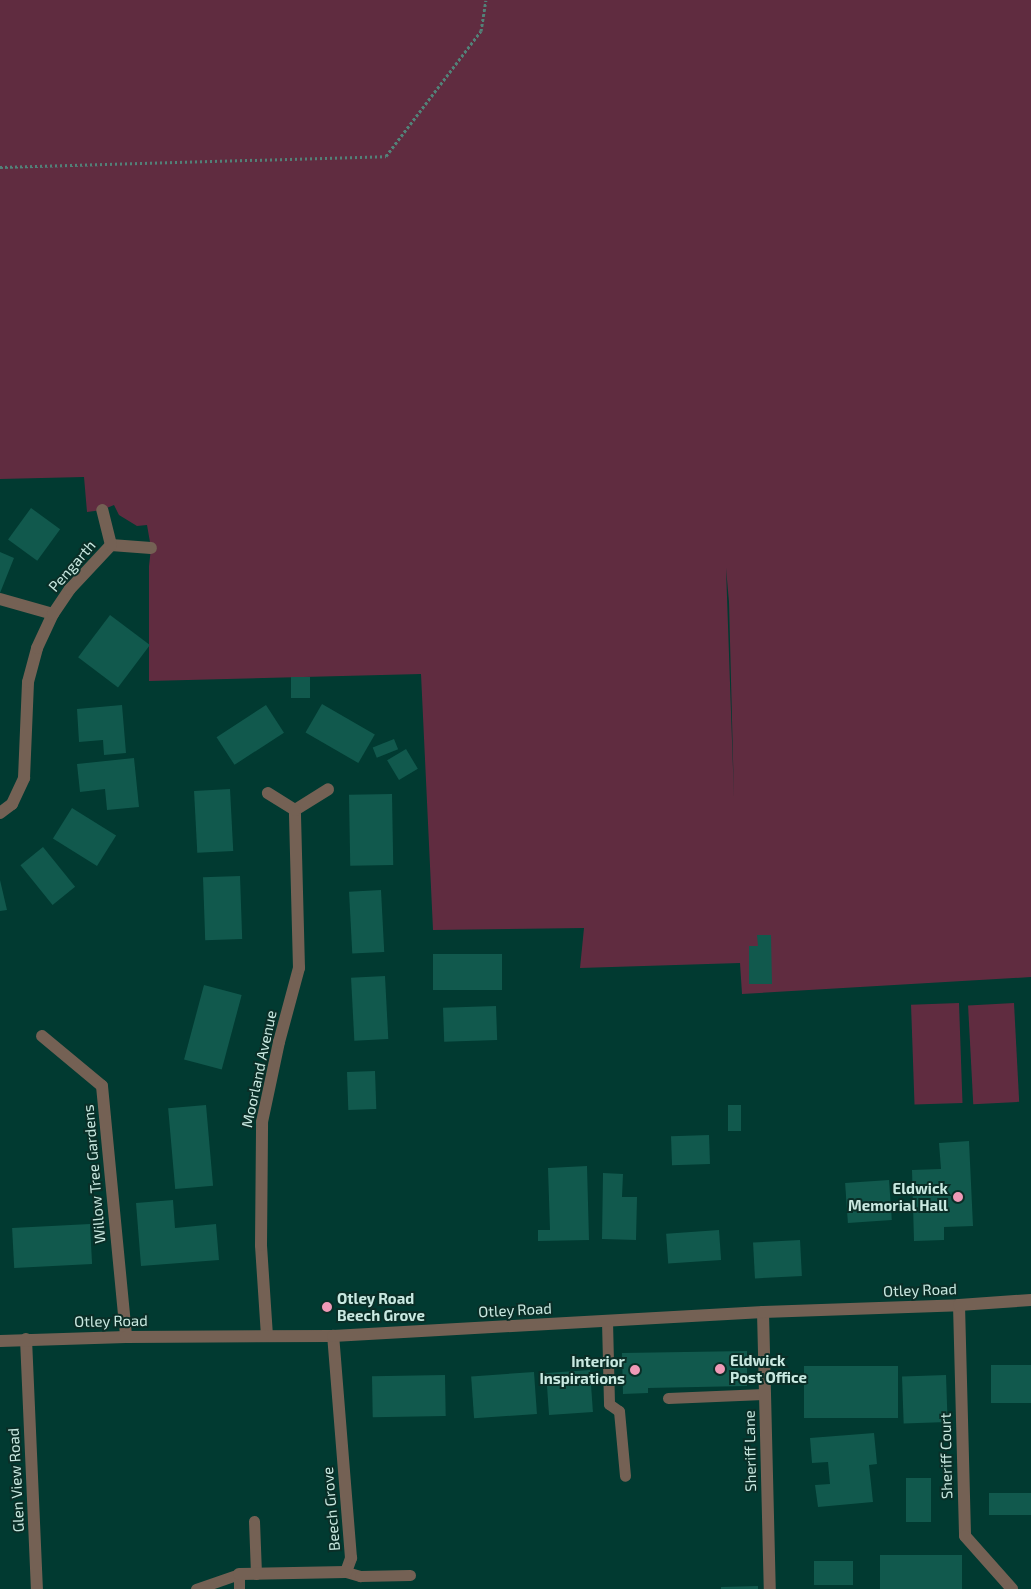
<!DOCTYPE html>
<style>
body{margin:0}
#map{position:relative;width:1031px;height:1589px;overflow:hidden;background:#013a31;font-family:"Exo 2",sans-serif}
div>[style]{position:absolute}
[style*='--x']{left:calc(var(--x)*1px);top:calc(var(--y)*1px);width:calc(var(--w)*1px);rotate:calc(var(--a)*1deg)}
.green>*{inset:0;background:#602c40;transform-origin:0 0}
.building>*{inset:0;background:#11594d;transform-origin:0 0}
.path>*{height:3px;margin-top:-1.5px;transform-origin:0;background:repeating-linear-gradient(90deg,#528178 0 2.5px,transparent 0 5px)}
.service>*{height:11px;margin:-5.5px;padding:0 5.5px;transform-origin:5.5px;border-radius:5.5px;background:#746154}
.minor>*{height:12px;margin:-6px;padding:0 6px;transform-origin:6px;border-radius:6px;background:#746154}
.tertiary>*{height:12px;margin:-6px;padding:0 6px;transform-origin:6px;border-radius:6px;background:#746154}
.dots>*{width:14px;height:14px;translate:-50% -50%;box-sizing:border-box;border:2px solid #0a2e27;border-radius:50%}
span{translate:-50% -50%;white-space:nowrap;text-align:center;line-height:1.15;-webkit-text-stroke:4px #0a2e27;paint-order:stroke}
.street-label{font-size:15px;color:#c9e9e1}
.poi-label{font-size:15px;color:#c9e9e1;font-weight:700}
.right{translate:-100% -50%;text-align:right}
.left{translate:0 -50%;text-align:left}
</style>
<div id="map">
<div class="green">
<i style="clip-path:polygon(evenodd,0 0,1031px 0,1031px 977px,742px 994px,740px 963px,580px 968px,584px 928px,433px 930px,421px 674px,149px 681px,149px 566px,151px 548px,147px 525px,137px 526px,119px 515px,114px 505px,102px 510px,87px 512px,84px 477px,0 479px,0 0,726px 568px,729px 602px,734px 798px,726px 568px)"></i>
<i style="left:959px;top:1003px;width:100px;height:48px;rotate:88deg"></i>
<i style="left:1014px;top:1003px;width:99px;height:46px;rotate:87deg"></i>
</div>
<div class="building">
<i style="left:31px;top:508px;width:36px;height:39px;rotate:36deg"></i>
<i style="clip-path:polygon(0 552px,14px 558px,0 593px)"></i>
<i style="left:110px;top:615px;width:50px;height:53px;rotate:37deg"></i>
<i style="left:310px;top:677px;width:21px;height:19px;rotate:90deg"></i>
<i style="left:322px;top:704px;width:61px;height:33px;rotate:30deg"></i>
<i style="clip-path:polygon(122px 705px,126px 753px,104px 755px,103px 740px,79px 742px,77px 709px)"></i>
<i style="left:266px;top:705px;width:33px;height:59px;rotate:57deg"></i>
<i style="left:394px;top:739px;width:11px;height:23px;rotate:68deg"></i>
<i style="left:406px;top:749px;width:23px;height:22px;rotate:59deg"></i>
<i style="clip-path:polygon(134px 758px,139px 807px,107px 810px,105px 789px,80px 792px,77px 764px)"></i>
<i style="left:230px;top:789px;width:62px;height:36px;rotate:87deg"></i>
<i style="left:392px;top:794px;width:71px;height:43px;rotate:89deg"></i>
<i style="left:72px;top:808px;width:52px;height:36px;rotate:32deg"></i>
<i style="left:43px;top:847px;width:51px;height:29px;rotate:51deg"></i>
<i style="left:240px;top:876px;width:63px;height:37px;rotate:88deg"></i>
<i style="clip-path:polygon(0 880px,7px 910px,0 911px)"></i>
<i style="left:381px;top:890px;width:62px;height:32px;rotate:87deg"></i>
<i style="clip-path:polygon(757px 935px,771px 935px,772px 984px,749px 984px,749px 946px,758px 946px)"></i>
<i style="left:502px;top:954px;width:36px;height:69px;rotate:90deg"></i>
<i style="left:385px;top:976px;width:63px;height:34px;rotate:87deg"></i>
<i style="left:204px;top:985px;width:39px;height:77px;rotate:15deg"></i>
<i style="left:496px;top:1006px;width:34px;height:53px;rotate:88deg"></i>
<i style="left:375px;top:1071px;width:38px;height:28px;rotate:88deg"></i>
<i style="left:206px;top:1105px;width:81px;height:38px;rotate:85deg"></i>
<i style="left:728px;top:1105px;width:13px;height:26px"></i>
<i style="left:709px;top:1135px;width:29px;height:38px;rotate:88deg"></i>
<i style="clip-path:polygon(969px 1141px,973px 1226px,944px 1227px,944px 1240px,914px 1241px,912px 1170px,941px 1169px,939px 1143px)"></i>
<i style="clip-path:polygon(587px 1166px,589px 1240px,538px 1241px,538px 1230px,550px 1230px,548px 1168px)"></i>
<i style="clip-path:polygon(603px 1173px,623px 1174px,622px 1197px,637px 1197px,636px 1240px,602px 1239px)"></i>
<i style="left:889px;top:1180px;width:40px;height:44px;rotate:86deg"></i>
<i style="clip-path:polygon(173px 1200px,175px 1228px,216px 1224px,219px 1260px,141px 1266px,136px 1203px)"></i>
<i style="left:90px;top:1224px;width:40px;height:78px;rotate:87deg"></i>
<i style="left:719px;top:1230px;width:30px;height:53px;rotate:86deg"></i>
<i style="left:800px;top:1240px;width:36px;height:47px;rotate:87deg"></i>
<i style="clip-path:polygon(747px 1351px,747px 1386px,648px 1388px,648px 1393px,623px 1394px,622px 1353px)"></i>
<i style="left:1031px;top:1365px;width:38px;height:40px;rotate:90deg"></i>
<i style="left:898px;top:1366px;width:52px;height:94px;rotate:90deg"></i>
<i style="left:590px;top:1370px;width:42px;height:44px;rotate:86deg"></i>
<i style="left:534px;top:1372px;width:42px;height:63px;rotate:86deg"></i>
<i style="left:445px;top:1375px;width:41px;height:73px;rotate:89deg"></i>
<i style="left:946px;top:1375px;width:47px;height:44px;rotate:88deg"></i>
<i style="clip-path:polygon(874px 1433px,877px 1464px,869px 1465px,873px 1502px,818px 1507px,815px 1485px,830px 1484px,828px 1462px,812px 1463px,810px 1438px)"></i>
<i style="left:906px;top:1478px;width:25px;height:44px"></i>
<i style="left:1031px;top:1493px;width:22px;height:42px;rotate:90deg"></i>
<i style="left:962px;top:1555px;width:34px;height:82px;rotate:90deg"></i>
<i style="left:814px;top:1561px;width:39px;height:24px"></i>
<i style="clip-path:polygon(758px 1586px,758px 1589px,721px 1589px,721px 1587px)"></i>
</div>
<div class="path">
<i style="--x:0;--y:167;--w:386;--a:-1.6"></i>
<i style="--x:386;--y:156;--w:157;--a:-52.8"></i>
<i style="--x:481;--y:31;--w:31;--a:-81"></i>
</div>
<div class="service">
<i style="--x:607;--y:1321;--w:83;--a:88.6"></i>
<i style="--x:609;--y:1404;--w:12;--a:35"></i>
<i style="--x:619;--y:1411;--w:65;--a:84.7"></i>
<i style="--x:668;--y:1398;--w:97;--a:-2.4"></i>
<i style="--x:254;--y:1521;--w:53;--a:87.8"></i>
<i style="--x:346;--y:1572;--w:15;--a:16"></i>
<i style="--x:360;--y:1576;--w:50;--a:-1.1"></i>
<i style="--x:196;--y:1589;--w:46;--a:-19.2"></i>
<i style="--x:239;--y:1574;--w:15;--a:90"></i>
</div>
<div class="minor">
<i style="--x:111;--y:545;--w:40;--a:4.3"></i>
<i style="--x:0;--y:599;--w:55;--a:15.8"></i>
<i style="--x:295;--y:810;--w:39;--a:-32"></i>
<i style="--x:0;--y:813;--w:15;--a:-37"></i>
<i style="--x:12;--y:804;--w:29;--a:-65"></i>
<i style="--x:24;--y:778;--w:96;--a:-87.6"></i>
<i style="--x:28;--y:682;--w:35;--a:-75"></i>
<i style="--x:37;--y:648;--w:38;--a:-65"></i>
<i style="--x:53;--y:614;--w:30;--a:-56"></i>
<i style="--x:70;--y:589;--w:60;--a:-47"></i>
<i style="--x:111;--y:545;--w:36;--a:-104"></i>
<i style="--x:42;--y:1036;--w:78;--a:39.8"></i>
<i style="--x:102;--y:1086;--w:252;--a:84.5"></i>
<i style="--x:959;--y:1305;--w:231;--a:88.5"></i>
<i style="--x:965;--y:1536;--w:71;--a:48.4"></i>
<i style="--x:763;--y:1312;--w:277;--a:88.6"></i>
<i style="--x:267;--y:1336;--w:91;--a:-93.8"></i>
<i style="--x:261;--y:1245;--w:123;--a:-89.5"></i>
<i style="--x:262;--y:1122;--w:82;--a:-78"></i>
<i style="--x:279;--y:1042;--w:77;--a:-74.9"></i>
<i style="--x:299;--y:968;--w:158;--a:-91.5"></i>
<i style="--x:295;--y:810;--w:32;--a:-148"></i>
<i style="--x:26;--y:1339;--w:250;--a:87.5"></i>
<i style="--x:239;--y:1574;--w:107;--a:-1.1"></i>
<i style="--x:346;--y:1572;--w:15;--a:-70"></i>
<i style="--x:351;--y:1558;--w:223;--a:-94.6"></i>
</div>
<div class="tertiary">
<i style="--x:0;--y:1341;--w:126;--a:-1.8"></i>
<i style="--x:126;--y:1337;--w:207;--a:-0.3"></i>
<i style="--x:333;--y:1336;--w:431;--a:-3.2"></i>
<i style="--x:763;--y:1312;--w:196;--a:-2"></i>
<i style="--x:959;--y:1305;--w:72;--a:-4"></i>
</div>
<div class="dots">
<i style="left:958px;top:1197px;background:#f09ab7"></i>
<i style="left:327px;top:1307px;background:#f09ab7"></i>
<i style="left:720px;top:1369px;background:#f09ab7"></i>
<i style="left:635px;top:1370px;background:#f09ab7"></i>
</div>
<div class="street-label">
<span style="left:72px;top:566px;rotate:-49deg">Pengarth</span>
<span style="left:259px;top:1069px;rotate:-78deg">Moorland Avenue</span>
<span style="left:94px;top:1174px;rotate:-95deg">Willow Tree Gardens</span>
<span style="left:920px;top:1290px;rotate:-2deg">Otley Road</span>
<span style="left:515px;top:1310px;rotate:-3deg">Otley Road</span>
<span style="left:111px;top:1321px;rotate:-1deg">Otley Road</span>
<span style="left:750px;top:1451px;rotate:-91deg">Sheriff Lane</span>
<span style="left:946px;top:1456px;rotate:-91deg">Sheriff Court</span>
<span style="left:16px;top:1480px;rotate:-93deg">Glen View Road</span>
<span style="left:331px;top:1509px;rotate:-95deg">Beech Grove</span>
</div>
<div class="poi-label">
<span class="right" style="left:948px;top:1197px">Eldwick<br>Memorial Hall</span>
<span class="left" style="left:337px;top:1307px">Otley Road<br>Beech Grove</span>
<span class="left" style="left:730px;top:1369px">Eldwick<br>Post Office</span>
<span class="right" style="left:625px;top:1370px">Interior<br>Inspirations</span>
</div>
</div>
